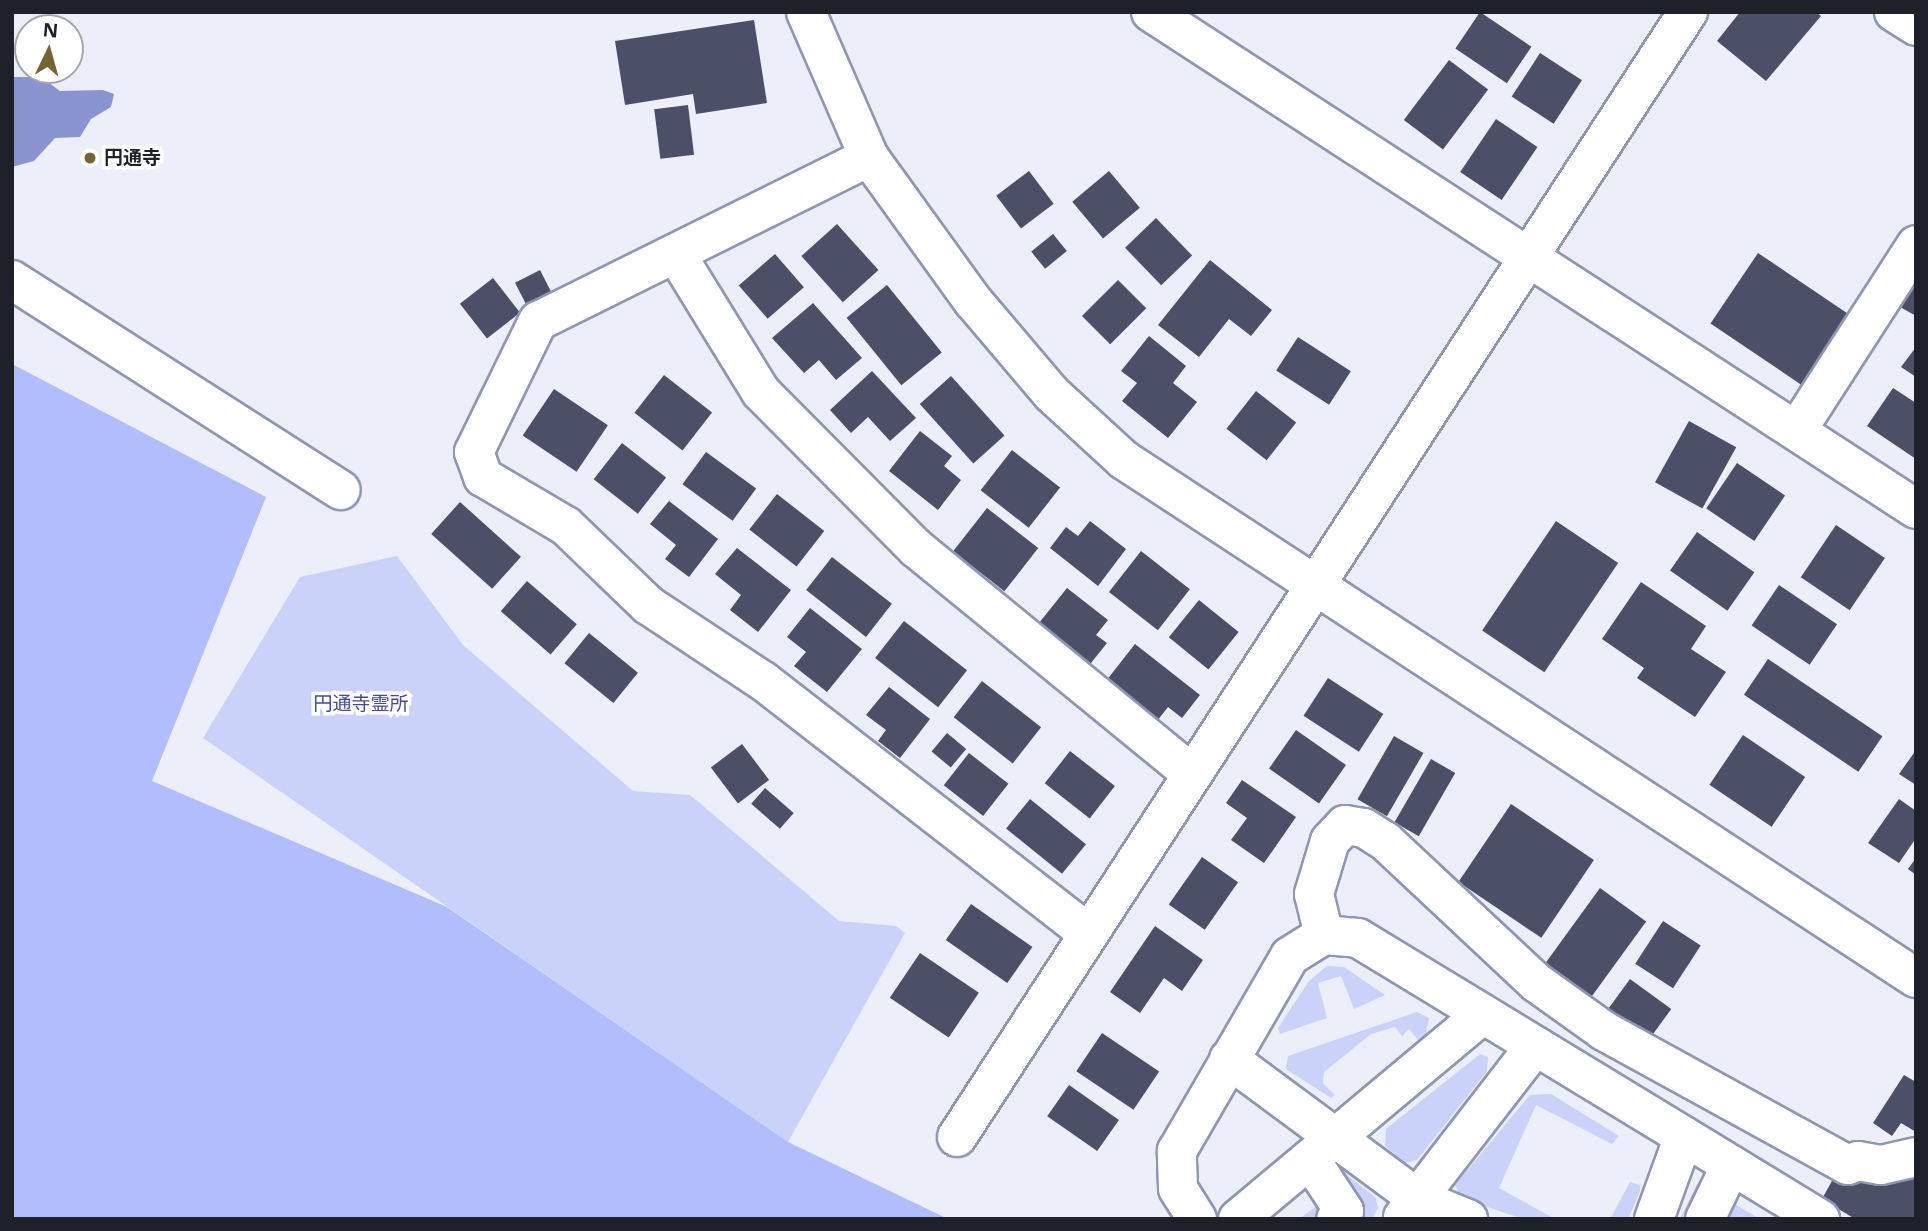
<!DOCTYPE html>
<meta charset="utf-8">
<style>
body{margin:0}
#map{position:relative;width:1928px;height:1231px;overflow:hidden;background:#eceffa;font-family:"Noto Sans","Noto Sans JP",sans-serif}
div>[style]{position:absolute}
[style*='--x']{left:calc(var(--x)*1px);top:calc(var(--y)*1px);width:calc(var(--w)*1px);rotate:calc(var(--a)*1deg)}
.green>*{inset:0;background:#cad2f9}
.forest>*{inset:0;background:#b1bdfd}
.water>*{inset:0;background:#8994d1}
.building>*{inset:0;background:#4b4f67;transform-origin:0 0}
.roads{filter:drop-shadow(2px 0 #9096b0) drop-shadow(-2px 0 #9096b0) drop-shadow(0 2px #9096b0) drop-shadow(0 -2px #9096b0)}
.minor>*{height:38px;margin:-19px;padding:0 19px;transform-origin:19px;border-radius:19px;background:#fff}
.dots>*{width:19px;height:19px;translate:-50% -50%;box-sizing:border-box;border:4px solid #fff;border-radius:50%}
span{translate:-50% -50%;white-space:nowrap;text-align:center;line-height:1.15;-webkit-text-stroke:7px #fff;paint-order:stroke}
.poi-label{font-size:19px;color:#1e202a;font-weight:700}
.left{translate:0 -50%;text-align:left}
.park-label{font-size:19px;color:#434b96}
.frame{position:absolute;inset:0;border:14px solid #1e202a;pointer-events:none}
.north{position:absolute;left:14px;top:14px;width:70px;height:70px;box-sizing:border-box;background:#fff;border:2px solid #a5a6aa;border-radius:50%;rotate:5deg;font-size:19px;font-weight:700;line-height:28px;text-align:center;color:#1e202a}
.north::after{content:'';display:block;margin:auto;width:24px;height:32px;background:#736633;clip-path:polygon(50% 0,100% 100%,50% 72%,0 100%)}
</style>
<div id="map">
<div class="green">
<i style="clip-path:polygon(397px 556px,463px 645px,633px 791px,690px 795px,839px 921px,896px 926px,905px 933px,788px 1142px,203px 738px,300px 577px)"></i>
<i style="clip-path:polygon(1327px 966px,1344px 967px,1385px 995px,1354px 1009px,1341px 976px,1318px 983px,1327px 1018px,1280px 1034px,1278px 1028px,1309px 981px)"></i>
<i style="clip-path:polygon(1417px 1012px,1429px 1018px,1425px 1038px,1418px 1040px,1409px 1029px,1402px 1036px,1395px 1027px,1371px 1034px,1324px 1072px,1323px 1083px,1335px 1095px,1331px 1098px,1286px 1069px,1288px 1056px)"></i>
<i style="clip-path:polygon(1480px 1054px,1488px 1057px,1487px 1071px,1417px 1160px,1405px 1163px,1385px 1146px,1386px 1129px)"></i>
<i style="clip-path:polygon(1551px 1094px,1619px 1136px,1612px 1144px,1536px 1105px,1499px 1188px,1555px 1219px,1523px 1219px,1461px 1198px,1455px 1185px,1530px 1095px)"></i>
<i style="clip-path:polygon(1337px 1167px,1376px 1198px,1378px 1208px,1372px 1219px,1299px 1219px,1319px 1204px)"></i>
<i style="clip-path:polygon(1630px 1182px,1640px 1185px,1640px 1191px,1628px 1219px,1610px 1219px)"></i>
<i style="clip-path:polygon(1697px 1184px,1702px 1185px,1760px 1219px,1680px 1219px)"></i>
</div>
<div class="forest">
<i style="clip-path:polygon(12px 364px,266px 497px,152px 781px,447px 907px,788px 1142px,948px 1219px,12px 1219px)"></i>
</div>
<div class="water">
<i style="clip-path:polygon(12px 77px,41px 77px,60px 91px,103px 90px,114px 94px,111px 107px,91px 119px,80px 137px,55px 138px,34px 161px,12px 167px)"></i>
</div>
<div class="building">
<i style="left:1480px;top:12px;width:62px;height:44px;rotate:34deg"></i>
<i style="clip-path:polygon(1740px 12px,1816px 12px,1821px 16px,1766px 81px,1717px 41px)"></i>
<i style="clip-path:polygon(754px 20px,767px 103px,696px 114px,693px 94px,625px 105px,615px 41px)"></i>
<i style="left:1540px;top:53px;width:50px;height:52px;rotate:33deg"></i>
<i style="left:1449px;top:60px;width:49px;height:75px;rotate:37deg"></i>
<i style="left:688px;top:105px;width:50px;height:34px;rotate:83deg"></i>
<i style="left:1496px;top:119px;width:50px;height:64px;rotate:34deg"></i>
<i style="left:1029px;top:171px;width:41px;height:41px;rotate:53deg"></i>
<i style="left:1109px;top:171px;width:48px;height:48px;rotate:50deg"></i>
<i style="left:1156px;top:218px;width:52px;height:43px;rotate:46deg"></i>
<i style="left:837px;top:224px;width:62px;height:48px;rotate:48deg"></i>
<i style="left:1053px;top:234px;width:22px;height:28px;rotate:51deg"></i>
<i style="clip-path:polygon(1916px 248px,1916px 316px,1886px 299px)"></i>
<i style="left:1758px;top:253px;width:117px;height:85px;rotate:34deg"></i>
<i style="left:775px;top:254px;width:44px;height:48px;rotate:49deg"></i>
<i style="clip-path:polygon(1210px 260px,1272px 310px,1251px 336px,1229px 319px,1199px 357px,1158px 325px)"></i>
<i style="left:540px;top:270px;width:25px;height:28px;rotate:63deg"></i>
<i style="left:493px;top:278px;width:44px;height:42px;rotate:52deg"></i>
<i style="left:1118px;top:280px;width:40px;height:51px;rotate:45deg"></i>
<i style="left:887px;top:285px;width:87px;height:52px;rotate:51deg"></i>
<i style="clip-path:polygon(813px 303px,862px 358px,836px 380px,819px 360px,804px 373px,772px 338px)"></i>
<i style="clip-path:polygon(1149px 336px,1186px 366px,1173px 383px,1197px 402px,1168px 438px,1122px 401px,1137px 383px,1121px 371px)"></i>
<i style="left:1298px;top:337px;width:63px;height:40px;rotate:33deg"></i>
<i style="clip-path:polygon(1916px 347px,1916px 377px,1901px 367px)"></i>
<i style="clip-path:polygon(872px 371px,916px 418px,890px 441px,868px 417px,851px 433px,830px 410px)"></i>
<i style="left:664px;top:375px;width:61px;height:48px;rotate:38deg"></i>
<i style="left:951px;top:376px;width:80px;height:42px;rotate:48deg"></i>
<i style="clip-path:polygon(1893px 388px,1916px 403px,1916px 459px,1867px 426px)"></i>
<i style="left:554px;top:389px;width:65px;height:56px;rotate:34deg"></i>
<i style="left:1256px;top:391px;width:51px;height:48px;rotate:38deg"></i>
<i style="left:1689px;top:421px;width:54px;height:70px;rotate:29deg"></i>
<i style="clip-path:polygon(920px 431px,952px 456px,944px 466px,961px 480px,938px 510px,889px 471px)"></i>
<i style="left:622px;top:443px;width:56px;height:46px;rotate:38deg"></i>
<i style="left:1012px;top:450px;width:61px;height:51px;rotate:38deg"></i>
<i style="left:706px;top:452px;width:62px;height:40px;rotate:36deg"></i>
<i style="left:1737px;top:463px;width:58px;height:55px;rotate:34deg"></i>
<i style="left:777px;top:494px;width:60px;height:45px;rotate:38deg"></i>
<i style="clip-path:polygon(669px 501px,718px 539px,689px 577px,665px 559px,676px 545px,650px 524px)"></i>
<i style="left:460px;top:502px;width:82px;height:43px;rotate:42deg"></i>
<i style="left:987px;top:508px;width:65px;height:55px;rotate:38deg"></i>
<i style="clip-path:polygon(1090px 521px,1126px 549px,1098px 586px,1050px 548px,1066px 527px,1078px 536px)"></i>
<i style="left:1556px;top:521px;width:75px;height:132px;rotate:34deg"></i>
<i style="left:1836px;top:525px;width:59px;height:63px;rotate:34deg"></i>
<i style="left:1697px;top:532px;width:70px;height:47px;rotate:35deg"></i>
<i style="clip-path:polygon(737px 548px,791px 590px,758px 632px,730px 610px,741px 595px,715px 574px)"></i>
<i style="left:1141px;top:551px;width:62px;height:52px;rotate:38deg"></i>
<i style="left:832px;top:557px;width:76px;height:42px;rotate:38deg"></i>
<i style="left:527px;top:581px;width:66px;height:40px;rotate:41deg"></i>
<i style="clip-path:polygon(1641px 582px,1706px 626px,1691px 649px,1726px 672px,1695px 717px,1637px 678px,1644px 668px,1602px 639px)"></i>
<i style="left:1779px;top:585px;width:70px;height:49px;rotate:34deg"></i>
<i style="clip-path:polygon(1067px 588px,1108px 620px,1096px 635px,1107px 643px,1087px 668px,1035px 628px)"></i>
<i style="left:1199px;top:600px;width:51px;height:48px;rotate:39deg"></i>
<i style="clip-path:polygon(810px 608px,862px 649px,827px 692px,794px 666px,806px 652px,787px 637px)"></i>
<i style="left:904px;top:621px;width:80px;height:47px;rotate:38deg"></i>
<i style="left:589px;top:633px;width:63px;height:39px;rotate:39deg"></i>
<i style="clip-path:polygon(1135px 644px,1200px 695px,1182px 718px,1168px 707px,1157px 721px,1106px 681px)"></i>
<i style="left:1768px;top:659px;width:138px;height:43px;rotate:34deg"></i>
<i style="left:1328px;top:678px;width:66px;height:45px;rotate:33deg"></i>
<i style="left:982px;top:681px;width:75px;height:46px;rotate:38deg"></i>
<i style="clip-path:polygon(889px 687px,930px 719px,900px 758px,878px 741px,886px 730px,866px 715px)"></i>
<i style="left:1296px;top:730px;width:61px;height:47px;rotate:35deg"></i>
<i style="left:947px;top:733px;width:25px;height:24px;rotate:40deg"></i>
<i style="left:1743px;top:735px;width:75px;height:60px;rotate:34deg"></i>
<i style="left:1394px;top:736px;width:34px;height:73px;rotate:30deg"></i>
<i style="left:742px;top:744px;width:45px;height:39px;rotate:53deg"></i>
<i style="clip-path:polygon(1916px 750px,1916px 785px,1899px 774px)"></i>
<i style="left:1070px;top:751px;width:57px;height:41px;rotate:38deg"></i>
<i style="left:969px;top:753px;width:50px;height:41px;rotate:38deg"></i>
<i style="left:1431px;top:759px;width:28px;height:73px;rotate:30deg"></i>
<i style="clip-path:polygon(1242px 780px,1296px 817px,1264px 863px,1231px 840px,1247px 818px,1226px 803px)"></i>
<i style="left:765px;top:788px;width:38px;height:21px;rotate:41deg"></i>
<i style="left:1030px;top:799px;width:72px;height:38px;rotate:39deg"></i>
<i style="clip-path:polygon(1899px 799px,1916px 811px,1916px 838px,1899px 863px,1868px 843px)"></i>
<i style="left:1511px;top:804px;width:100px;height:94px;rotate:34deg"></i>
<i style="left:1202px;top:857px;width:44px;height:58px;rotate:35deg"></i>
<i style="clip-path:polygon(1916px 858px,1916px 875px,1908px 869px)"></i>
<i style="left:1600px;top:888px;width:57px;height:97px;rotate:36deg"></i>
<i style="left:971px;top:904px;width:75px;height:44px;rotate:35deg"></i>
<i style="left:1663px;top:921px;width:45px;height:51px;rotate:33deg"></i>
<i style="clip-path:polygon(1155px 926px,1203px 960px,1182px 991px,1164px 978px,1140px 1013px,1110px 992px)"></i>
<i style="left:920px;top:953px;width:71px;height:54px;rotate:34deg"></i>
<i style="left:1630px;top:979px;width:51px;height:44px;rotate:36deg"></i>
<i style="left:1102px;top:1033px;width:69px;height:46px;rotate:34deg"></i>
<i style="clip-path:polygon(1904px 1075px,1916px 1082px,1916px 1132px,1901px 1123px,1892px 1136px,1873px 1123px)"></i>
<i style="left:1069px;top:1085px;width:61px;height:38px;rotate:35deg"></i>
<i style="clip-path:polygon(1916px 1157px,1916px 1219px,1855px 1219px,1822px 1199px,1844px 1159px)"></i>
</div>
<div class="roads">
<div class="minor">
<i style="--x:806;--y:12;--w:158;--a:66.5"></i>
<i style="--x:869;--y:157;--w:178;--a:54.2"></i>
<i style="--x:973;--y:301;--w:122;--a:49.7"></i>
<i style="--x:1052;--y:394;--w:98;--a:42.5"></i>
<i style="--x:1124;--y:460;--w:946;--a:33.19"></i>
<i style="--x:1151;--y:12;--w:912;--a:33.01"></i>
<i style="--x:1894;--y:12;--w:26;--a:32"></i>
<i style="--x:869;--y:157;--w:369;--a:153.6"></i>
<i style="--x:538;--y:321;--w:146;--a:116"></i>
<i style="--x:474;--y:452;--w:27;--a:70"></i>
<i style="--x:483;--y:477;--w:96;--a:30.6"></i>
<i style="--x:566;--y:526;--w:114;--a:43.9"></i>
<i style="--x:648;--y:605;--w:138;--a:33.5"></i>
<i style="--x:763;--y:681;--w:411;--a:37.8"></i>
<i style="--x:676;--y:254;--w:162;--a:58.4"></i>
<i style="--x:761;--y:392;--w:220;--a:45.2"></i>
<i style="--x:916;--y:548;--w:357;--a:39.3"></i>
<i style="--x:12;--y:280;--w:390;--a:32.6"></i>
<i style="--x:1797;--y:430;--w:220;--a:-57.2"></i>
<i style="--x:1324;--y:935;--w:34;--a:5"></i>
<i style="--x:1358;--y:938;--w:541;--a:31.31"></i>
<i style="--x:1229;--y:1059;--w:235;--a:36.5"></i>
<i style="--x:1418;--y:1199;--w:54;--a:21.8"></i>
<i style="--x:957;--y:1137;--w:1342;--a:-56.99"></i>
<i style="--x:1310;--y:1159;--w:62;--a:56.8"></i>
<i style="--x:1344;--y:1211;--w:11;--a:135"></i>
<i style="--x:1403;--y:1217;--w:216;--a:-52.3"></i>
<i style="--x:1197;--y:1219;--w:36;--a:-122"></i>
<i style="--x:1178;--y:1188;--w:37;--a:-92"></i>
<i style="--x:1177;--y:1151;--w:225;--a:-59.9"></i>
<i style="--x:1290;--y:956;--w:40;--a:-32"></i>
<i style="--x:1324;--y:935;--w:42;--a:-103.7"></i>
<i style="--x:1314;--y:894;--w:55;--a:-73.2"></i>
<i style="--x:1330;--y:841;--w:22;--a:-47"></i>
<i style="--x:1345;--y:825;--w:19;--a:9"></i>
<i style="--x:1364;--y:828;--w:25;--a:32"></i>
<i style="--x:1385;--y:841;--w:208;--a:43.1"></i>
<i style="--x:1537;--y:983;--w:82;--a:35.6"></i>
<i style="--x:1604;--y:1031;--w:278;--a:28.8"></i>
<i style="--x:1848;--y:1165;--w:11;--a:-22"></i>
<i style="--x:1858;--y:1161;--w:23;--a:10"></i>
<i style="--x:1881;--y:1165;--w:36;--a:-13"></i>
<i style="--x:1238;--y:1219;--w:318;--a:-39.9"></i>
<i style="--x:1654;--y:1219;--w:88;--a:-70.1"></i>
<i style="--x:1705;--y:1219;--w:60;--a:-64.3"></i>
</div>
</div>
<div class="dots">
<i style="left:90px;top:158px;background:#736633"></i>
</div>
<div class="poi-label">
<span class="left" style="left:104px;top:158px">円通寺</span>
</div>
<div class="park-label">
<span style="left:361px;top:704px">円通寺霊所</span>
</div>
<div class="frame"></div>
<div class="north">N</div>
</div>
